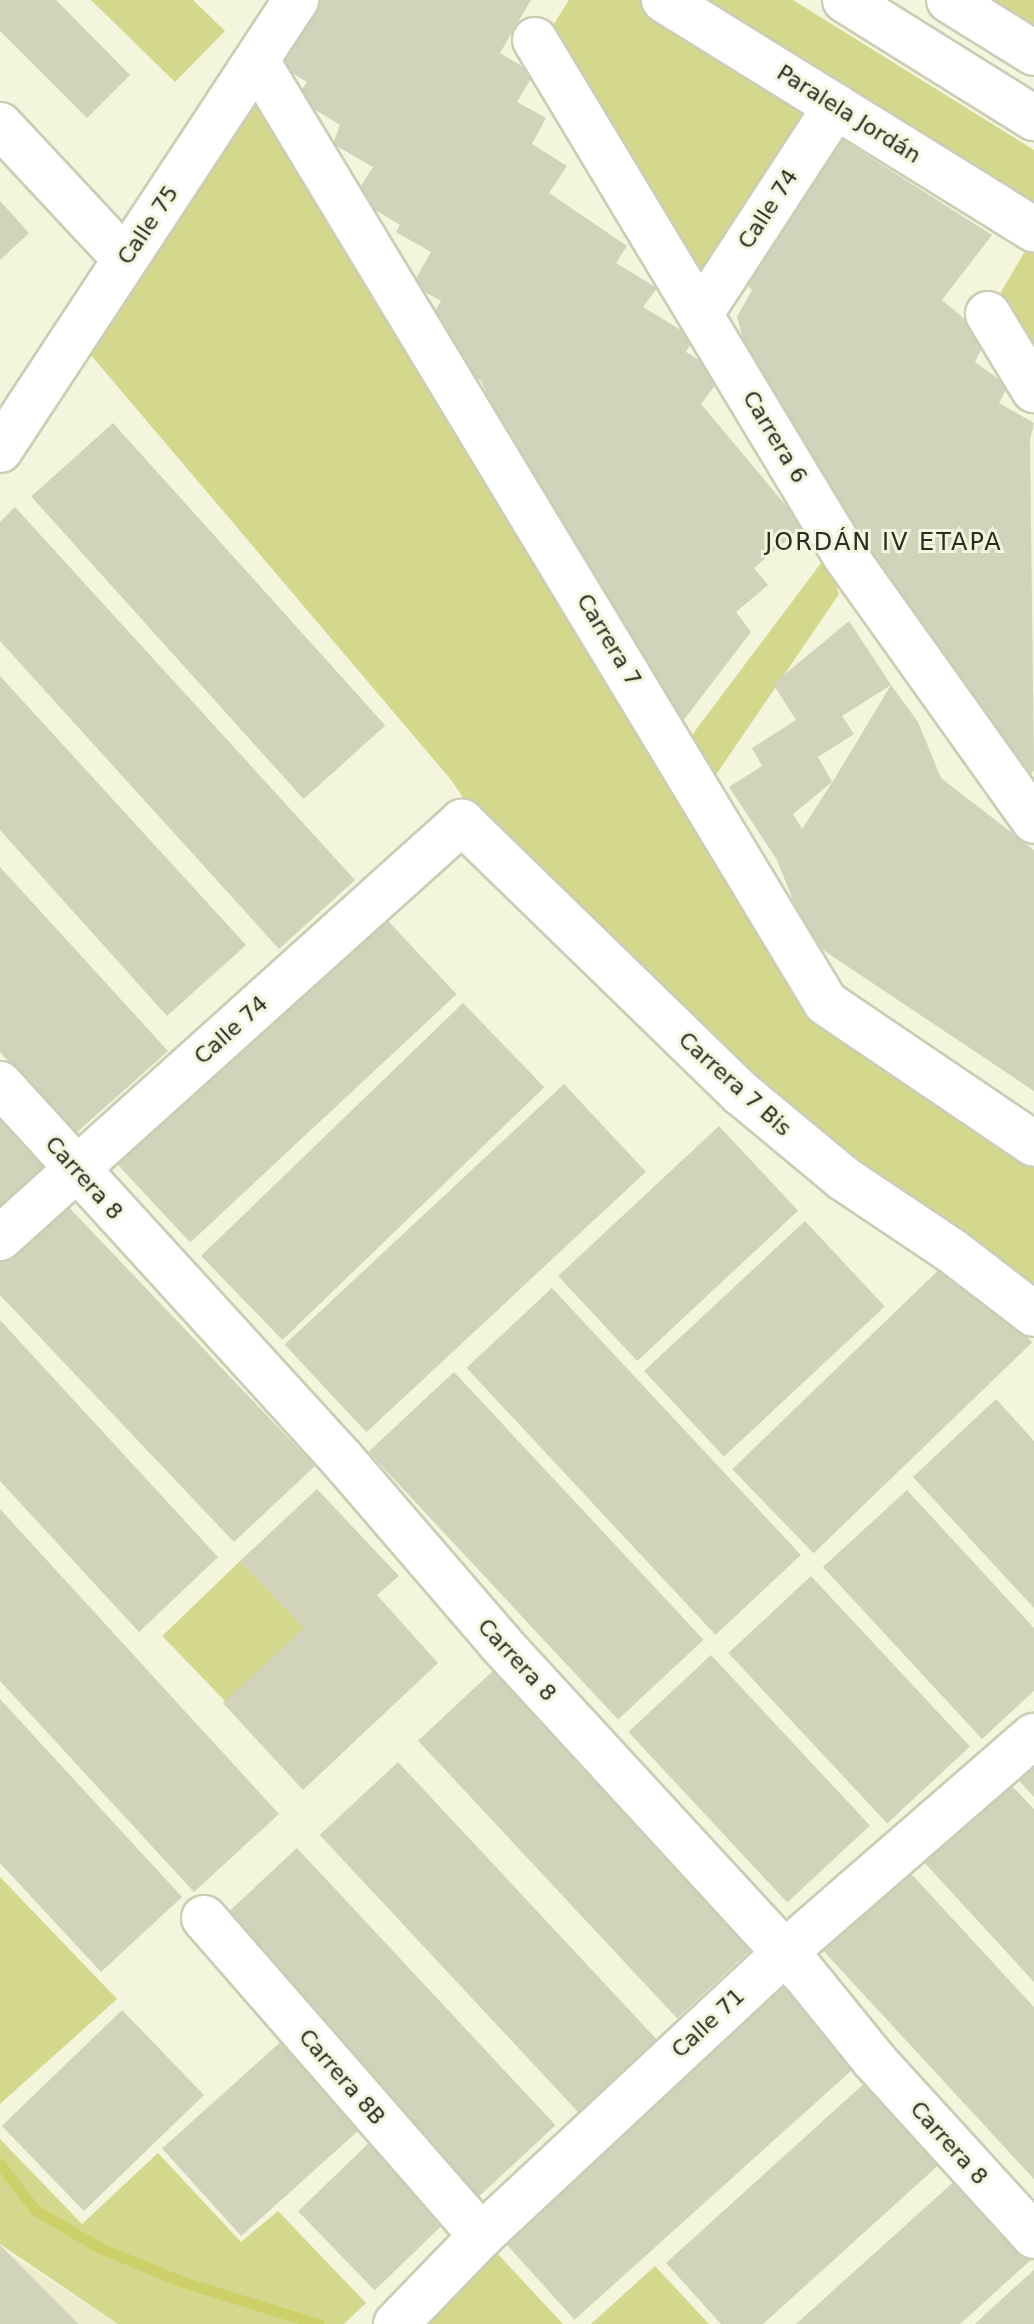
<!DOCTYPE html>
<meta charset="utf-8">
<style>
body{margin:0}
#map{position:relative;width:1034px;height:2324px;overflow:hidden;background:#f3f5dc;font-family:"DejaVu Sans",sans-serif}
div>[style]{position:absolute}
[style*='--x']{left:calc(var(--x)*1px);top:calc(var(--y)*1px);width:calc(var(--w)*1px);rotate:calc(var(--a)*1deg)}
.built>*{inset:0;background:#ebedcc}
.green>*{inset:0;background:#d4d88c;transform-origin:0 0}
.stream>*{height:11px;margin:-5.5px;padding:0 5.5px;transform-origin:5.5px;border-radius:5.5px;background:#cdd069}
.building>*{inset:0;background:#d1d3bb;transform-origin:0 0}
.roads{filter:drop-shadow(2px 0 #cccdb5) drop-shadow(-2px 0 #cccdb5) drop-shadow(0 2px #cccdb5) drop-shadow(0 -2px #cccdb5)}
.minor>*{height:44px;margin:-22px;padding:0 22px;transform-origin:22px;border-radius:22px;background:#fff}
.major>*{height:44px;margin:-22px;padding:0 22px;transform-origin:22px;border-radius:22px;background:#fff}
span{translate:-50% -50%;white-space:nowrap;text-align:center;line-height:1.15;-webkit-text-stroke:6px #f3f5dc;paint-order:stroke}
.street-label{font-size:22px;color:#2a2b22}
.neighbourhood-label{font-size:24px;color:#2a2b22;letter-spacing:2px}
</style>
<div id="map">
<div class="built">
<i style="clip-path:polygon(8px 2253px,118px 2324px,0 2324px)"></i>
</div>
<div class="green">
<i style="clip-path:polygon(91px 0,193px 0,225px 31px,175px 82px)"></i>
<i style="clip-path:polygon(569px 0,645px 0,818px 103px,692px 298px,536px 52px)"></i>
<i style="clip-path:polygon(704px 0,793px 0,1034px 150px,1034px 208px)"></i>
<i style="clip-path:polygon(986px 0,1034px 0,1034px 31px)"></i>
<i style="clip-path:polygon(261px 79px,823px 1008px,1034px 1153px,1034px 1303px,801px 1127px,476px 817px,452px 781px,90px 354px)"></i>
<i style="clip-path:polygon(1034px 236px,1034px 390px,988px 314px)"></i>
<i style="clip-path:polygon(827px 555px,839px 594px,709px 785px,686px 743px)"></i>
<i style="left:240px;top:1561px;width:93px;height:108px;rotate:46deg"></i>
<i style="clip-path:polygon(0 1877px,117px 1999px,0 2104px)"></i>
<i style="clip-path:polygon(0 2139px,82px 2224px,158px 2153px,241px 2242px,278px 2211px,366px 2303px,344px 2324px,118px 2324px,0 2244px)"></i>
<i style="clip-path:polygon(481px 2236px,563px 2324px,406px 2324px)"></i>
<i style="clip-path:polygon(655px 2266px,709px 2324px,591px 2324px)"></i>
</div>
<div class="stream">
<i style="--x:0;--y:2164;--w:58;--a:52.7"></i>
<i style="--x:35;--y:2210;--w:75;--a:30.3"></i>
<i style="--x:100;--y:2248;--w:87;--a:22.4"></i>
<i style="--x:180;--y:2281;--w:145;--a:17.3"></i>
</div>
<div class="building">
<i style="clip-path:polygon(0 0,56px 0,130px 75px,87px 118px,0 31px)"></i>
<i style="clip-path:polygon(305px 0,531px 0,500px 53px,534px 73px,517px 102px,546px 118px,532px 144px,567px 166px,549px 193px,627px 246px,616px 263px,657px 288px,643px 307px,694px 338px,686px 352px,723px 375px,701px 404px,803px 526px,754px 568px,768px 585px,736px 612px,751px 632px,676px 730px,529px 487px,481px 381px,448px 360px,427px 325px,441px 301px,412px 285px,431px 252px,396px 232px,400px 225px,354px 197px,373px 167px,333px 144px,340px 125px,296px 98px,307px 82px,270px 60px)"></i>
<i style="clip-path:polygon(835px 135px,992px 235px,942px 300px,987px 338px,975px 362px,1008px 386px,999px 403px,1034px 423px,1030px 440px,1034px 770px,1029px 778px,861px 546px,790px 433px,771px 387px,749px 362px,737px 317px,752px 290px,744px 282px)"></i>
<i style="clip-path:polygon(0 201px,29px 233px,0 260px)"></i>
<i style="left:113px;top:423px;width:407px;height:110px;rotate:48deg"></i>
<i style="clip-path:polygon(15px 507px,355px 880px,279px 949px,0 641px,0 522px)"></i>
<i style="clip-path:polygon(849px 621px,891px 685px,842px 716px,854px 734px,818px 757px,832px 782px,793px 814px,802px 829px,835px 778px,891px 685px,918px 722px,941px 778px,1034px 850px,1034px 1091px,823px 950px,798px 913px,777px 860px,729px 787px,762px 766px,752px 748px,796px 720px,773px 684px)"></i>
<i style="clip-path:polygon(0 676px,246px 945px,167px 1016px,0 830px)"></i>
<i style="clip-path:polygon(0 867px,168px 1051px,75px 1134px,0 1052px)"></i>
<i style="left:376px;top:908px;width:118px;height:364px;rotate:47deg"></i>
<i style="left:463px;top:1003px;width:117px;height:364px;rotate:46deg"></i>
<i style="left:564px;top:1084px;width:120px;height:382px;rotate:47deg"></i>
<i style="clip-path:polygon(0 1110px,52px 1166px,0 1212px)"></i>
<i style="left:719px;top:1126px;width:116px;height:220px;rotate:47deg"></i>
<i style="clip-path:polygon(61px 1199px,315px 1466px,234px 1542px,0 1295px,0 1258px)"></i>
<i style="left:805px;top:1221px;width:117px;height:220px;rotate:47deg"></i>
<i style="left:951px;top:1258px;width:117px;height:304px;rotate:46deg"></i>
<i style="left:552px;top:1288px;width:365px;height:117px;rotate:47deg"></i>
<i style="clip-path:polygon(0 1320px,218px 1557px,139px 1632px,0 1481px)"></i>
<i style="left:454px;top:1372px;width:366px;height:117px;rotate:47deg"></i>
<i style="clip-path:polygon(996px 1399px,1034px 1441px,1034px 1608px,913px 1477px)"></i>
<i style="clip-path:polygon(317px 1489px,399px 1576px,377px 1595px,438px 1663px,303px 1790px,223px 1703px,304px 1628px,240px 1561px)"></i>
<i style="clip-path:polygon(907px 1490px,1034px 1628px,1034px 1691px,982px 1739px,823px 1567px)"></i>
<i style="clip-path:polygon(0 1509px,279px 1814px,194px 1892px,0 1681px)"></i>
<i style="left:811px;top:1576px;width:233px;height:113px;rotate:47deg"></i>
<i style="left:711px;top:1655px;width:233px;height:113px;rotate:47deg"></i>
<i style="left:497px;top:1667px;width:380px;height:108px;rotate:47deg"></i>
<i style="clip-path:polygon(0 1699px,182px 1897px,101px 1972px,0 1863px)"></i>
<i style="clip-path:polygon(1034px 1755px,1034px 1797px,1013px 1774px)"></i>
<i style="left:398px;top:1762px;width:379px;height:107px;rotate:47deg"></i>
<i style="clip-path:polygon(1007px 1781px,1034px 1809px,1034px 1982px,922px 1860px)"></i>
<i style="left:297px;top:1848px;width:379px;height:108px;rotate:47deg"></i>
<i style="clip-path:polygon(904px 1866px,1034px 2007px,1034px 2179px,818px 1945px)"></i>
<i style="left:783px;top:1976px;width:116px;height:385px;rotate:48deg"></i>
<i style="left:122px;top:2010px;width:118px;height:167px;rotate:46deg"></i>
<i style="left:287px;top:2036px;width:118px;height:168px;rotate:48deg"></i>
<i style="clip-path:polygon(868px 2080px,942px 2162px,763px 2324px,721px 2324px,666px 2263px)"></i>
<i style="left:373px;top:2139px;width:110px;height:104px;rotate:46deg"></i>
<i style="clip-path:polygon(959px 2177px,1033px 2258px,960px 2324px,796px 2324px)"></i>
<i style="clip-path:polygon(0 2245px,79px 2324px,0 2324px)"></i>
<i style="clip-path:polygon(1034px 2270px,1034px 2324px,975px 2324px,993px 2307px)"></i>
</div>
<div class="roads">
<div class="minor">
<i style="--x:664;--y:0;--w:435;--a:31.8"></i>
<i style="--x:535;--y:40;--w:603;--a:58.97"></i>
<i style="--x:846;--y:557;--w:324;--a:54.5"></i>
<i style="--x:258;--y:63;--w:1098;--a:58.86"></i>
<i style="--x:826;--y:1003;--w:251;--a:34.1"></i>
<i style="--x:0;--y:125;--w:183;--a:47"></i>
<i style="--x:701;--y:313;--w:247;--a:-56.9"></i>
<i style="--x:988;--y:314;--w:89;--a:58.8"></i>
<i style="--x:0;--y:450;--w:539;--a:-56.66"></i>
<i style="--x:0;--y:1084;--w:508;--a:47.64"></i>
<i style="--x:342;--y:1459;--w:243;--a:49.3"></i>
<i style="--x:500;--y:1643;--w:446;--a:47.4"></i>
<i style="--x:802;--y:1971;--w:114;--a:51"></i>
<i style="--x:874;--y:2060;--w:238;--a:47.7"></i>
<i style="--x:0;--y:1238;--w:622;--a:-42"></i>
<i style="--x:462;--y:822;--w:390;--a:44.2"></i>
<i style="--x:742;--y:1094;--w:131;--a:39.7"></i>
<i style="--x:843;--y:1178;--w:131;--a:33.8"></i>
<i style="--x:952;--y:1251;--w:103;--a:37.5"></i>
<i style="--x:204;--y:1918;--w:422;--a:48.9"></i>
<i style="--x:396;--y:2324;--w:122;--a:-46"></i>
<i style="--x:481;--y:2236;--w:415;--a:-43"></i>
<i style="--x:784;--y:1953;--w:331;--a:-41"></i>
</div>
<div class="major">
<i style="--x:845;--y:0;--w:223;--a:32"></i>
<i style="--x:949;--y:0;--w:100;--a:31.9"></i>
</div>
</div>
<div class="street-label">
<span style="left:849px;top:114px;rotate:32deg">Paralela Jordán</span>
<span style="left:768px;top:209px;rotate:-57deg">Calle 74</span>
<span style="left:148px;top:225px;rotate:-56deg">Calle 75</span>
<span style="left:775px;top:437px;rotate:59deg">Carrera 6</span>
<span style="left:609px;top:640px;rotate:59deg">Carrera 7</span>
<span style="left:231px;top:1030px;rotate:-42deg">Calle 74</span>
<span style="left:735px;top:1084px;rotate:42deg">Carrera 7 Bis</span>
<span style="left:84px;top:1178px;rotate:48deg">Carrera 8</span>
<span style="left:517px;top:1660px;rotate:47deg">Carrera 8</span>
<span style="left:708px;top:2023px;rotate:-43deg">Calle 71</span>
<span style="left:342px;top:2077px;rotate:49deg">Carrera 8B</span>
<span style="left:949px;top:2143px;rotate:48deg">Carrera 8</span>
</div>
<div class="neighbourhood-label">
<span style="left:884px;top:543px">JORDÁN IV ETAPA</span>
</div>
</div>
